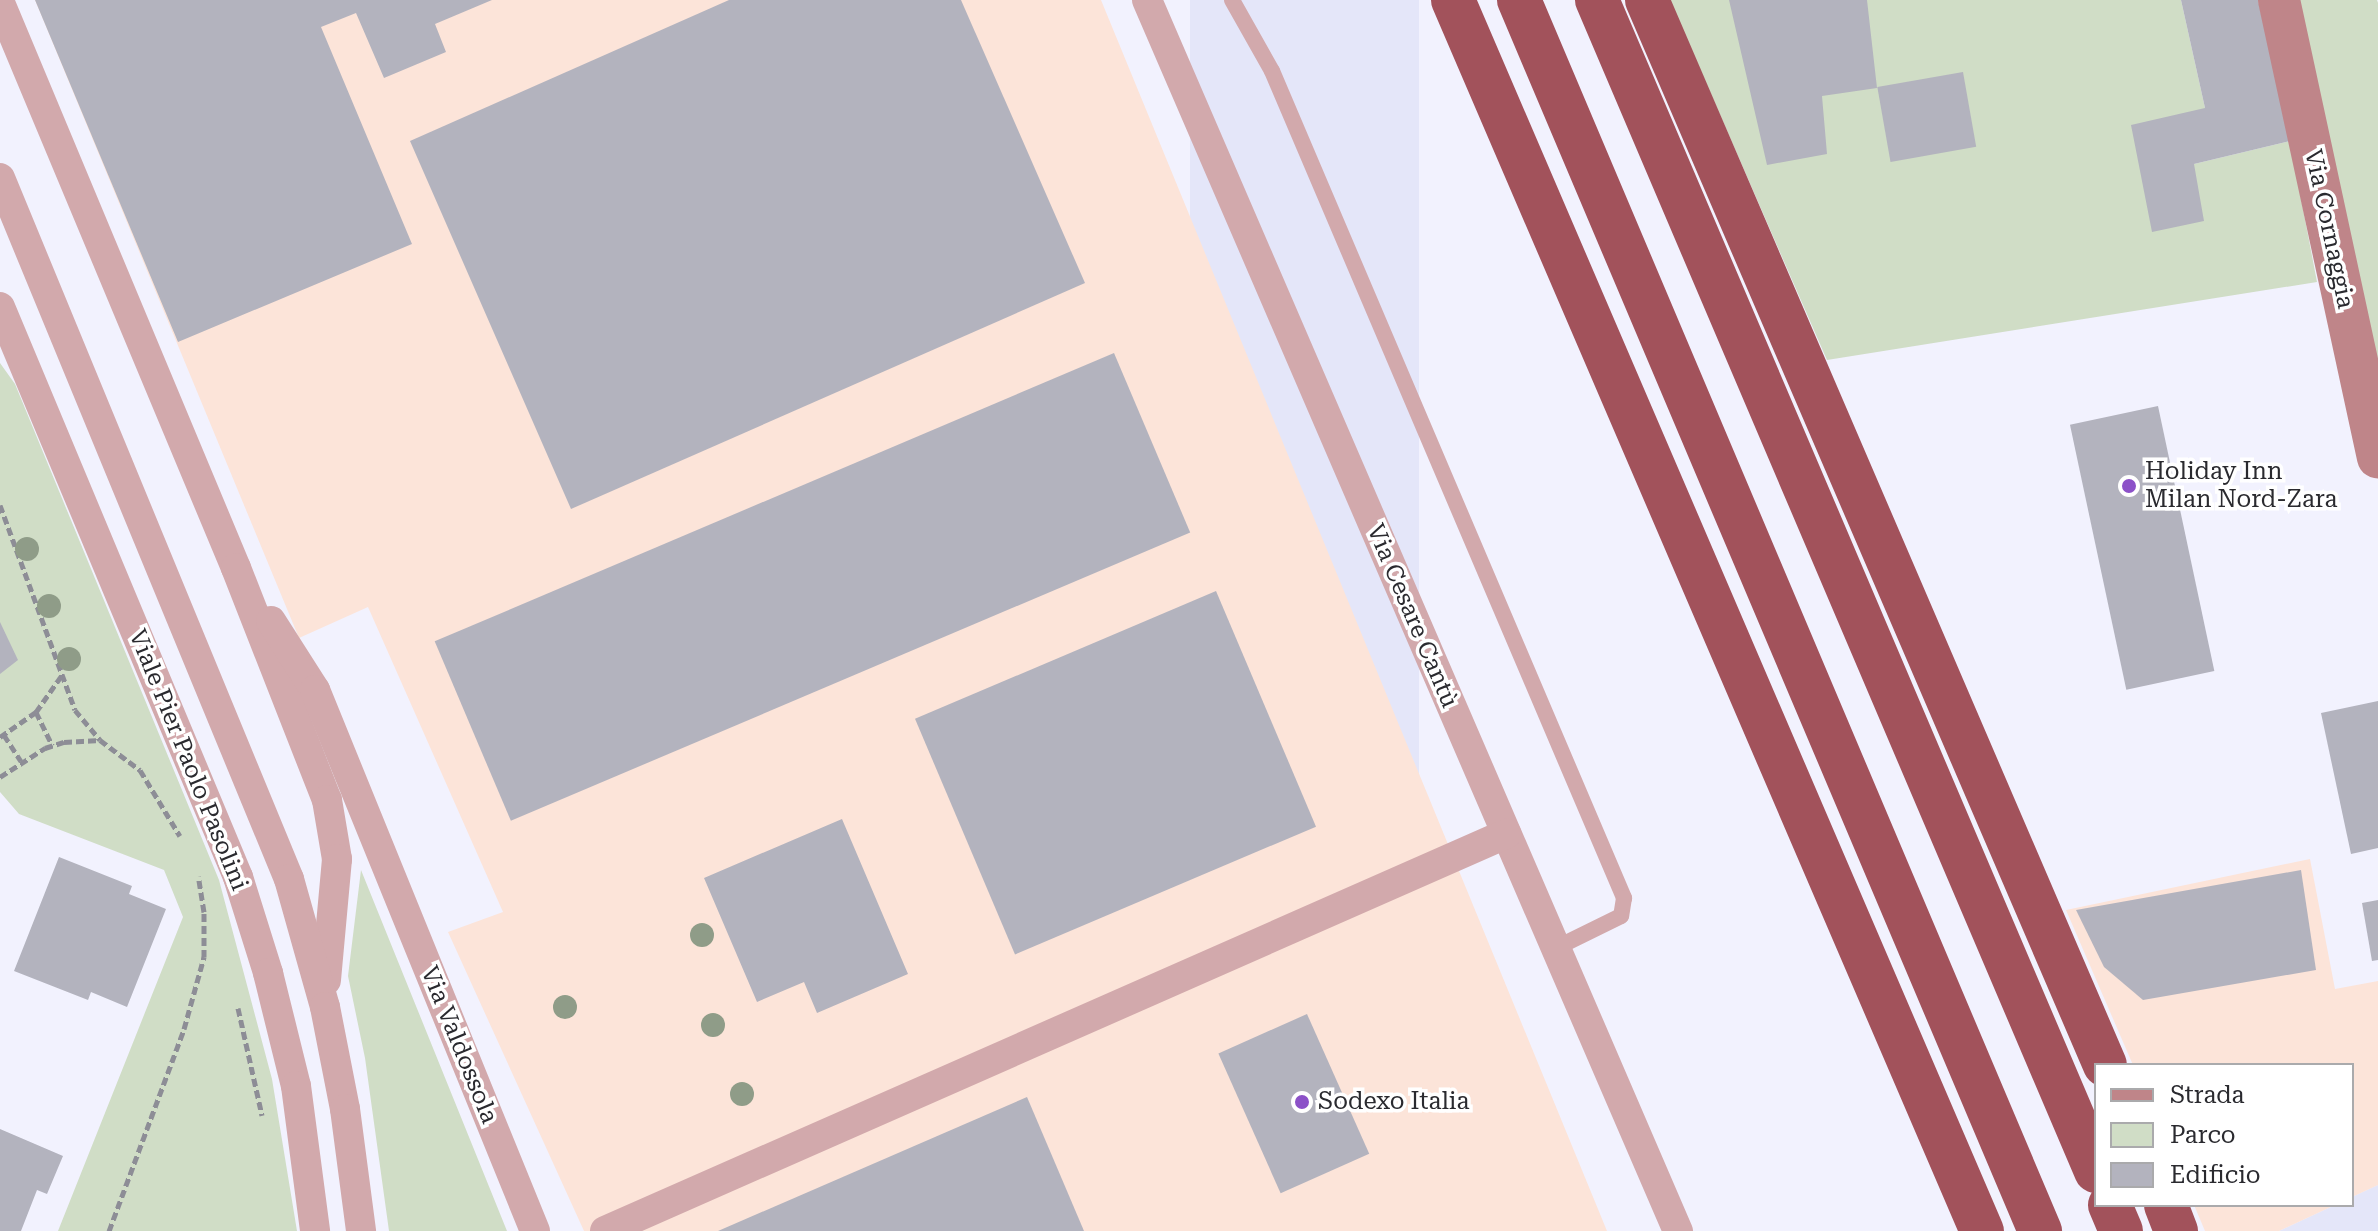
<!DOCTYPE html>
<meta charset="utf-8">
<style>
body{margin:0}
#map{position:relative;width:2378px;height:1231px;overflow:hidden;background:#f2f2fe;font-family:"Roboto Serif",serif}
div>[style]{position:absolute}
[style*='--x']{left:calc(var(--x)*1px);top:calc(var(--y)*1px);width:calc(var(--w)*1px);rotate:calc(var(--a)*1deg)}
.built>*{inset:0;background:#e4e6f9;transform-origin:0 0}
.industrial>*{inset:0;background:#fce4d9}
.green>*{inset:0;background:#d0ddc6}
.building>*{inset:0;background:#b3b3be;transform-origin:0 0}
.path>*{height:5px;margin-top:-2.5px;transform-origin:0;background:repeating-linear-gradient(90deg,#8d8d96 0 8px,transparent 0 12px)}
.lane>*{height:16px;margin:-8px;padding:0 8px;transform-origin:8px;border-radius:8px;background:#d2a9ac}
.street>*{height:30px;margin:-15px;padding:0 15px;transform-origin:15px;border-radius:15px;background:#d2a9ac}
.secondary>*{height:42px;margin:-21px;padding:0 21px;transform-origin:21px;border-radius:21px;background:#bf8589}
.highway>*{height:44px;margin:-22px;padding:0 22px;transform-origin:22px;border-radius:22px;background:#a2525b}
.trees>*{width:24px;height:24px;margin:-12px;border-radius:50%;background:#8f9c88}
.dots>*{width:22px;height:22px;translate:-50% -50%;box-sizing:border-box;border:4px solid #fff;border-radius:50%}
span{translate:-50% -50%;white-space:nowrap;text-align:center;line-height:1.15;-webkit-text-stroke:7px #fff;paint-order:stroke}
.street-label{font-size:24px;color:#2a2a2f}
.poi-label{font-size:24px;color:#2a2a2f}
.left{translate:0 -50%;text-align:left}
.legend{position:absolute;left:2094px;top:1063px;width:260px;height:144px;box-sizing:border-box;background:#fff;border:2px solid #aaaaac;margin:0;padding:10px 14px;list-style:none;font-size:24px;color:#2a2a2f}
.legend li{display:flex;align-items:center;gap:16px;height:40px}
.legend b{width:40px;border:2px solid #aaaaac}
</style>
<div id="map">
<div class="built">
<i style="left:1190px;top:0;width:229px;height:1195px"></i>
<i style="clip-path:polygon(2378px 1185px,2378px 1231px,2279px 1231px,2335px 1205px,2352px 1205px,2352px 1197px)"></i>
</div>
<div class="industrial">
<i style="clip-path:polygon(35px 0,1101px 0,1607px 1231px,584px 1231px,448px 932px,503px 912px,368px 607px,299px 638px)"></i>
<i style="clip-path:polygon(2310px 859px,2335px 989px,2378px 981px,2378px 1185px,2352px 1197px,2352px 1065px,2133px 1065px,2066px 910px)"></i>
<i style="clip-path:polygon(2194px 1205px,2335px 1205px,2279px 1231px,2205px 1231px)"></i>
</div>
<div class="green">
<i style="clip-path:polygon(1670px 0,2181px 0,2205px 108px,2194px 164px,2290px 141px,2317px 282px,1827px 360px)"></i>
<i style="clip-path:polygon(2288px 0,2377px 0,2378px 3px,2378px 411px)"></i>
<i style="clip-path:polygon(0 363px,15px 384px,219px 880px,272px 1079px,297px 1231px,58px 1231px,183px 917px,164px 870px,19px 814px,0 792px)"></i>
<i style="clip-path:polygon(361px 870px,507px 1231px,389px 1231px,365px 1058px,348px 976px)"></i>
</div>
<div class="building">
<i style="clip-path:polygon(35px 0,492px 0,435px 24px,446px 52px,384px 78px,356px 13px,321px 27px,412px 244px,178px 342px)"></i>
<i style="clip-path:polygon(729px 0,961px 0,1085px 283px,571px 509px,410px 141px)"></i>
<i style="clip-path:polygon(1729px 0,1867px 0,1877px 88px,1822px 96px,1827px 154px,1767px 165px)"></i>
<i style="clip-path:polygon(2181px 0,2258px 0,2290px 141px,2194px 164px,2204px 221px,2152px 232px,2131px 125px,2205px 108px)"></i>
<i style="left:1963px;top:72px;width:76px;height:87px;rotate:80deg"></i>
<i style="left:1114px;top:353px;width:195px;height:738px;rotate:67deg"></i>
<i style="left:2158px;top:406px;width:271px;height:90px;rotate:78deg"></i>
<i style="left:1216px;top:591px;width:256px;height:327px;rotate:67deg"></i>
<i style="clip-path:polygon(0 622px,18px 660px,0 674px)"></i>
<i style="clip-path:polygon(2378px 701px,2378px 848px,2351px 854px,2321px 713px)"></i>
<i style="clip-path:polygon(842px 819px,908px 974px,817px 1013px,804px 982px,757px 1002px,704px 878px)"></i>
<i style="clip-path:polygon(59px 857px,132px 886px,129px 894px,166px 909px,127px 1007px,91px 992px,88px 1000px,14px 971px)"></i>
<i style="clip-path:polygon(2301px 870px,2316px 970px,2143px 1000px,2104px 967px,2076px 910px)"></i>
<i style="clip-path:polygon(2378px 900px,2378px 960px,2372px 961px,2362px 903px)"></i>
<i style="left:1307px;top:1014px;width:153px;height:97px;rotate:66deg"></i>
<i style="clip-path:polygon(1027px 1097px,1084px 1231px,718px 1231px)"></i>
<i style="clip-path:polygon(0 1129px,63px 1156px,47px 1194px,37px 1190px,21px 1231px,0 1231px)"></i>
</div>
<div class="path">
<i style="--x:0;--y:505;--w:218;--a:69.9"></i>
<i style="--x:75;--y:710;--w:39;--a:50"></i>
<i style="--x:100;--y:740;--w:50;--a:36.9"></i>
<i style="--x:140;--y:770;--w:77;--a:58.8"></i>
<i style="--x:36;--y:712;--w:37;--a:64"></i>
<i style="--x:4;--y:735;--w:31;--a:57"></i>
<i style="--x:0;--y:737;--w:44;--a:-34.8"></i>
<i style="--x:36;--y:712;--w:45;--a:-54.9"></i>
<i style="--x:0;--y:777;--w:54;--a:-32.8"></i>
<i style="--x:45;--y:748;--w:20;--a:-18"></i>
<i style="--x:64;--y:742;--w:36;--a:-3"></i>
<i style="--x:238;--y:1008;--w:110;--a:77.4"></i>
<i style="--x:109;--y:1231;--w:215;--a:-69.6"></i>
<i style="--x:184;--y:1029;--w:75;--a:-74.5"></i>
<i style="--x:204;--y:957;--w:45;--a:-90"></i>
<i style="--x:204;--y:912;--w:36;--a:-99"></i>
</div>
<div class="lane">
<i style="--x:1232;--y:0;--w:81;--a:60.6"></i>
<i style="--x:1272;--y:71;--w:899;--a:66.94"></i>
<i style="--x:1624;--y:898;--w:18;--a:99"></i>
<i style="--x:1621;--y:916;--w:72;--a:153.8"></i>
</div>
<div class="street">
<i style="--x:1147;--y:0;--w:1341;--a:66.67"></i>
<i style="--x:0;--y:3;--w:612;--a:67.33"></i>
<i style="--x:236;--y:568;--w:249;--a:68.6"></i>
<i style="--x:327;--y:800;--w:60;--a:80.4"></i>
<i style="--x:337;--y:859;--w:122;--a:95.2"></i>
<i style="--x:0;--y:178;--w:758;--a:67.6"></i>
<i style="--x:289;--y:879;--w:133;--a:74.3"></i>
<i style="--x:325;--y:1007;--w:104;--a:78.9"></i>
<i style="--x:345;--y:1109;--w:123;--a:82.5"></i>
<i style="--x:0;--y:307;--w:618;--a:67.34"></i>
<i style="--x:238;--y:877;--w:101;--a:72.6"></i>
<i style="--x:268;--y:973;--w:116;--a:76.1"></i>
<i style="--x:296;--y:1086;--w:146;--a:82.5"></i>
<i style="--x:271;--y:621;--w:82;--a:57.5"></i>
<i style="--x:315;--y:690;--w:584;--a:67.87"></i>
<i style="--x:605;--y:1231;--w:985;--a:-23.78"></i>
</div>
<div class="secondary">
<i style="--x:2279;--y:0;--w:468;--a:77.8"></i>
</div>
<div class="highway">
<i style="--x:1453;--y:0;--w:1340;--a:66.75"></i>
<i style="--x:1519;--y:0;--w:1337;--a:67.06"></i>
<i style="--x:1597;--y:0;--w:1273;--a:66.92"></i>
<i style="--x:1647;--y:0;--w:1159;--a:66.73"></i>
<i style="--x:2110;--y:1205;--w:28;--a:67"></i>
<i style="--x:2166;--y:1205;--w:28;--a:69"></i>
</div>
<div class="trees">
<i style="left:27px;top:549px"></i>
<i style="left:49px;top:606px"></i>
<i style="left:69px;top:659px"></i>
<i style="left:702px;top:935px"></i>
<i style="left:565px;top:1007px"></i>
<i style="left:713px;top:1025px"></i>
<i style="left:742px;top:1094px"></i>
</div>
<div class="dots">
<i style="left:2129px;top:486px;background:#8c51c8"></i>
<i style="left:1302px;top:1102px;background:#8c51c8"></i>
</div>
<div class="street-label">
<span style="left:2329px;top:229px;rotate:78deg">Via Cornaggia</span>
<span style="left:1412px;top:616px;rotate:67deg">Via Cesare Cantù</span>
<span style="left:188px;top:760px;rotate:68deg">Viale Pier Paolo Pasolini</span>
<span style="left:459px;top:1045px;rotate:68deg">Via Valdossola</span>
</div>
<div class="poi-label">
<span class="left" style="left:2145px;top:486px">Holiday Inn<br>Milan Nord-Zara</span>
<span class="left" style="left:1318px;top:1102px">Sodexo Italia</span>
</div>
<ul class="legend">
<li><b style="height:10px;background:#bf8589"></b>Strada</li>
<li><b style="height:22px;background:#d0ddc6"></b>Parco</li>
<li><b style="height:22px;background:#b3b3be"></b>Edificio</li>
</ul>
</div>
